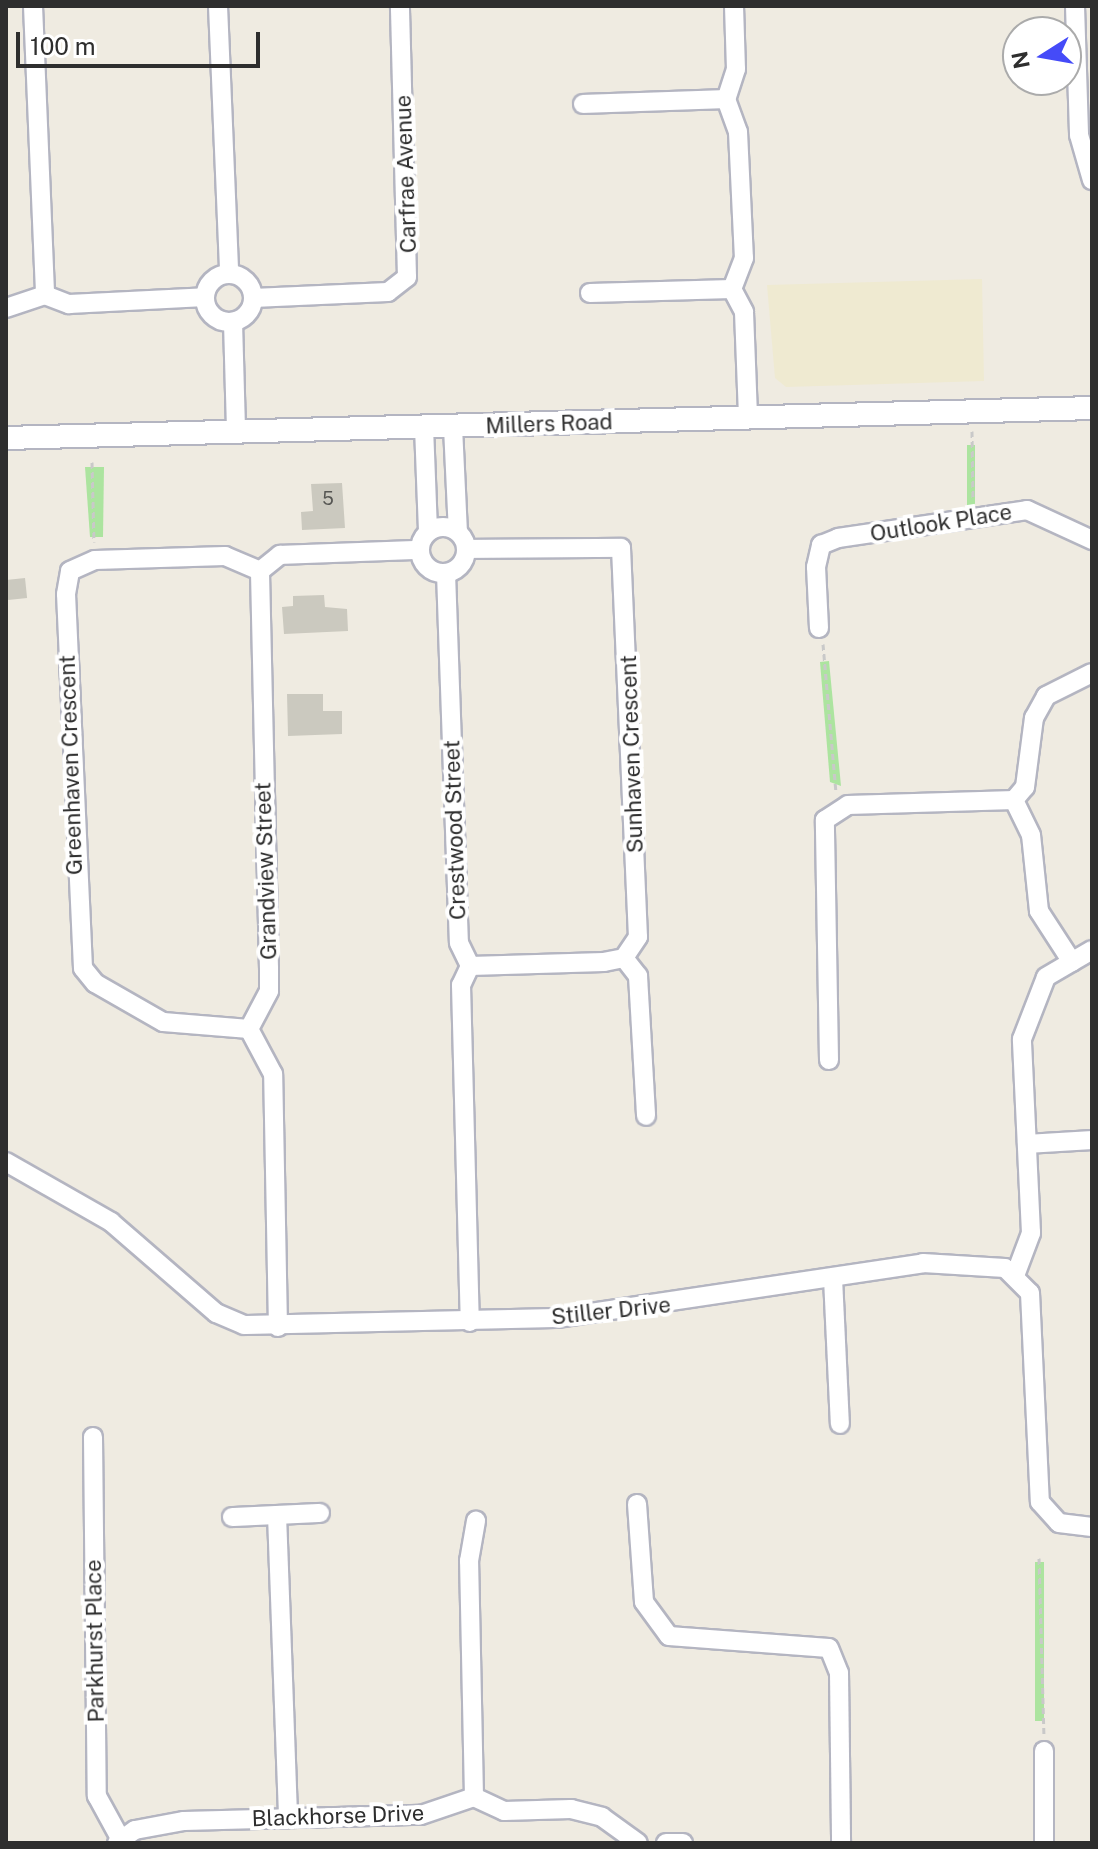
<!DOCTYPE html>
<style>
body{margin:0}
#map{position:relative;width:1098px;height:1849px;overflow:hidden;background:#efebe1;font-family:"Public Sans",sans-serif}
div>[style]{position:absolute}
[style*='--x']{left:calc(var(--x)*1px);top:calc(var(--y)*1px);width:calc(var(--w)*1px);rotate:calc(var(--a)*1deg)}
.education>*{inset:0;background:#efead1}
.green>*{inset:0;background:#ace49f;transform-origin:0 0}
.building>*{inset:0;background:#cbc9bf;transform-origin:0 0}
.path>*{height:3px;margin-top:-1.5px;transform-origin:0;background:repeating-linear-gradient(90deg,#c9c9c9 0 6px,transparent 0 10px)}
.roads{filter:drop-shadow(2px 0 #b4b5c1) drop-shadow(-2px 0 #b4b5c1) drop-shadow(0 2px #b4b5c1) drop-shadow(0 -2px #b4b5c1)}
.minor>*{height:18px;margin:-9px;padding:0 9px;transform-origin:9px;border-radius:9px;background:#fff}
.minor>.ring{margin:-9px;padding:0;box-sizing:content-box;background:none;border:18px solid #fff;border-radius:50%}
.tertiary>*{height:22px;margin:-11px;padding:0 11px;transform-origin:11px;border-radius:11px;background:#fff}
span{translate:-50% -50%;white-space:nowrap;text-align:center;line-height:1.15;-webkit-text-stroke:8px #fff;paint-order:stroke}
.number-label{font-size:18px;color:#555552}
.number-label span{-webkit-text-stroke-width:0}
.street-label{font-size:22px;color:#2e2e2e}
.frame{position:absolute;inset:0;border:8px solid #2e2e2e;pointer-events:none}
.north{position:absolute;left:1002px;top:16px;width:80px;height:80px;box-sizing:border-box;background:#fff;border:2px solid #ababab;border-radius:50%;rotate:259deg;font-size:22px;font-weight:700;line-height:32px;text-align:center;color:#2e2e2e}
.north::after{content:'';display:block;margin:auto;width:28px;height:36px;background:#454bf8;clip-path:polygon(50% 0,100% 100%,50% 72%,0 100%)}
.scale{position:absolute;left:16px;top:32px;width:244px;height:36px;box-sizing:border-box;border:4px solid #2e2e2e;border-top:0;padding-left:10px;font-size:24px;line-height:28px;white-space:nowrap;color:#2e2e2e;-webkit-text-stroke:6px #fff;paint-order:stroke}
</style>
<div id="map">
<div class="education">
<i style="clip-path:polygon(982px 279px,984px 381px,786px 387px,775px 378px,767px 285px)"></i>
</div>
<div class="green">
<i style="left:967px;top:445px;width:8px;height:62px"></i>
<i style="clip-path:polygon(85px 467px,104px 467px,103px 537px,90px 537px)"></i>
<i style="clip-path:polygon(829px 661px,841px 786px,830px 782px,820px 662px)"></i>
<i style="left:1035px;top:1562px;width:9px;height:159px"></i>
</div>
<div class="building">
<i style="clip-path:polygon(342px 483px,345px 528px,302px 530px,301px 512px,313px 511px,311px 484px)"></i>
<i style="left:25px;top:578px;width:20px;height:19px;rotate:84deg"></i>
<i style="clip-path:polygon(324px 595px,325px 607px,347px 609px,348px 631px,284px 634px,282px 607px,293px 606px,293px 596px)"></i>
<i style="clip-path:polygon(287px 694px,323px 694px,323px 711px,342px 711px,342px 734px,288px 736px)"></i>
</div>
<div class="path">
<i style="--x:972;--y:431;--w:69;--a:89.2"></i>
<i style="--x:92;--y:462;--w:80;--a:88.6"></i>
<i style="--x:823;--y:644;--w:149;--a:85"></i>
<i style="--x:1039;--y:1558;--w:176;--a:88.4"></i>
</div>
<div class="roads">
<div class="minor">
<i style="--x:33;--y:6;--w:289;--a:87.6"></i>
<i style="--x:218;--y:6;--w:268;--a:87.6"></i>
<i style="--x:734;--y:6;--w:63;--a:88.2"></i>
<i style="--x:736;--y:69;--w:32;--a:108"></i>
<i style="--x:726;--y:99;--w:35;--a:70"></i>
<i style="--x:738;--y:132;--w:126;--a:87.3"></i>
<i style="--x:744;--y:258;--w:33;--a:111"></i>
<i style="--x:732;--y:289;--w:26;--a:62"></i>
<i style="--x:744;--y:312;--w:105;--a:87.8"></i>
<i style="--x:1075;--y:6;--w:129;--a:88.2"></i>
<i style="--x:1079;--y:135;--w:47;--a:73.9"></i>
<i style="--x:583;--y:104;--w:143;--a:-2"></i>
<i class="ring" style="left:205px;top:274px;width:30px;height:30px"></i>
<i style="--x:590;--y:293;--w:142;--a:-1.6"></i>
<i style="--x:253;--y:298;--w:135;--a:-2.5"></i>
<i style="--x:388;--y:292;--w:24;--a:-38"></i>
<i style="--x:407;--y:277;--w:271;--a:-91.5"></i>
<i style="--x:6;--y:308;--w:41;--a:-18.4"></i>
<i style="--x:45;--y:295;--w:26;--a:21"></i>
<i style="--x:69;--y:304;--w:136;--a:-2.9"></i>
<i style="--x:233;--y:322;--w:108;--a:88.4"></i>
<i style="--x:424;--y:427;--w:105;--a:87.8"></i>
<i style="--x:453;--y:427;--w:105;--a:87.3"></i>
<i class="ring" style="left:420px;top:527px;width:28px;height:28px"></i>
<i style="--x:467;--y:549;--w:154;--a:-0.4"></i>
<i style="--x:621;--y:548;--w:389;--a:87.5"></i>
<i style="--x:638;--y:937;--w:25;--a:124"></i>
<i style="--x:624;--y:958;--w:20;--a:169"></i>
<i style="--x:604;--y:962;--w:134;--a:178.3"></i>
<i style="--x:446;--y:573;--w:370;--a:88"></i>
<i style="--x:459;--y:943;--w:25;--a:64"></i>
<i style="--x:470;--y:966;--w:21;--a:115"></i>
<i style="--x:461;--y:985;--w:337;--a:88.5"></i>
<i style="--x:819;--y:628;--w:61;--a:-92.8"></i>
<i style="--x:816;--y:567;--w:23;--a:-77"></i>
<i style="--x:821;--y:545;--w:18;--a:-22"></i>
<i style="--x:838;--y:538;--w:191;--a:-8.4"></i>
<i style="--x:1027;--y:510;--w:72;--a:24.8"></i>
<i style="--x:624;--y:958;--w:23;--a:52"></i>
<i style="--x:638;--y:976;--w:140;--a:86.7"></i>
<i style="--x:1072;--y:962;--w:61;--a:-122.9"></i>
<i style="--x:1039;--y:911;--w:76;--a:-96"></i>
<i style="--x:1031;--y:835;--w:39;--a:-116"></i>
<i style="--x:1014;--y:800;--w:17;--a:-50"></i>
<i style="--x:1025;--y:787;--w:70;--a:-82.6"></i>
<i style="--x:1034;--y:718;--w:25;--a:-61"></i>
<i style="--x:1046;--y:696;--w:51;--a:-26.6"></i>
<i style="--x:249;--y:1029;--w:86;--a:-175.3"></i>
<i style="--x:163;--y:1022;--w:78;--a:-150.2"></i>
<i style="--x:95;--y:983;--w:19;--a:-129"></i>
<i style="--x:83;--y:968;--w:374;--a:-92.6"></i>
<i style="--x:66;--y:594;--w:23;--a:-80"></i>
<i style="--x:70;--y:571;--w:27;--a:-24"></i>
<i style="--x:95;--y:560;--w:130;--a:-1.8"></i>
<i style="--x:225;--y:556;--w:38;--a:23"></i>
<i style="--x:829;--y:1060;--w:240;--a:-91"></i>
<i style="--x:825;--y:820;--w:27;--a:-33"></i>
<i style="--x:848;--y:805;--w:166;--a:-1.7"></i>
<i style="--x:1027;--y:1144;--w:65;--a:-3.5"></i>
<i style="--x:6;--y:1162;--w:121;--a:29.7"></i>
<i style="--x:111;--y:1222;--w:139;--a:40.9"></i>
<i style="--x:216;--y:1313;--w:30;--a:23"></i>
<i style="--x:244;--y:1325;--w:313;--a:-1.3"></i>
<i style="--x:557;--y:1318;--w:370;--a:-8.5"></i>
<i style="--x:923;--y:1263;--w:82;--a:3.5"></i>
<i style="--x:1005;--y:1268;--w:35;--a:45"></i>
<i style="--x:1030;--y:1293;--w:209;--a:87.3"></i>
<i style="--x:1040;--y:1502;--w:28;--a:48"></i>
<i style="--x:1059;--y:1523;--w:33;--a:7"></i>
<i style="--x:1016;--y:1273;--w:43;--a:-69.4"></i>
<i style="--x:1031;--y:1233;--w:194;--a:-92.7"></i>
<i style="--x:1022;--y:1039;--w:66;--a:-68.8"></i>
<i style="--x:1046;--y:977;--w:53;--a:-30.4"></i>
<i style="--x:833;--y:1278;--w:146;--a:87.3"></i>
<i style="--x:278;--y:1327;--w:253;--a:-91.1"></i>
<i style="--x:273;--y:1074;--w:51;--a:-118.1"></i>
<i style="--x:249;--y:1029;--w:43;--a:-62.2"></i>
<i style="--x:269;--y:991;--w:22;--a:-90"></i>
<i style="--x:269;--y:969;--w:398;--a:-91.3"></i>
<i style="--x:260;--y:571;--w:26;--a:-39"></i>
<i style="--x:280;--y:555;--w:139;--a:-2.1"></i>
<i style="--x:93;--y:1437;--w:359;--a:89.4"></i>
<i style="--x:97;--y:1796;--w:48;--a:61.3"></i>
<i style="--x:637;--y:1504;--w:98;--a:85.9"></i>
<i style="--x:644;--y:1602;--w:42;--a:53.7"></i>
<i style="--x:669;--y:1636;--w:160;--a:4.3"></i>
<i style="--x:829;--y:1648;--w:27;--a:68"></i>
<i style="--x:839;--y:1673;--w:170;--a:89.3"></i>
<i style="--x:277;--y:1515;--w:302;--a:87.9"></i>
<i style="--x:232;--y:1517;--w:88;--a:-2.6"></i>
<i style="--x:1044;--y:1751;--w:92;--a:90"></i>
<i style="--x:474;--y:1797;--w:236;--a:-91.2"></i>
<i style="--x:469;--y:1561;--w:41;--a:-80.1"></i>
<i style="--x:117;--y:1843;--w:22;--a:-36"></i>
<i style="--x:135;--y:1830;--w:50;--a:-10.4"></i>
<i style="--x:184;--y:1821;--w:237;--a:-1.5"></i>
<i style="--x:421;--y:1815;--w:56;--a:-18.8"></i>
<i style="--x:474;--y:1797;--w:33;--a:25"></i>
<i style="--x:504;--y:1811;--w:67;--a:-1.7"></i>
<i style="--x:571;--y:1809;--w:32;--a:14"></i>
<i style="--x:602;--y:1817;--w:44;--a:35.8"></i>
<i style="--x:666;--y:1843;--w:17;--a:0"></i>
</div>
<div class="tertiary">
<i style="--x:6;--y:438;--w:1086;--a:-1.58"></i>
</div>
</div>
<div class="number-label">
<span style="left:328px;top:499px">5</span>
</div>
<div class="street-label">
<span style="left:406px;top:174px;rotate:-92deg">Carfrae Avenue</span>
<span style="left:549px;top:424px;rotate:-2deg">Millers Road</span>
<span style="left:941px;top:523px;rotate:-9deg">Outlook Place</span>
<span style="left:632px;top:754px;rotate:-92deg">Sunhaven Crescent</span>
<span style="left:71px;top:765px;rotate:-92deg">Greenhaven Crescent</span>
<span style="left:455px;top:830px;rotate:-92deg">Crestwood Street</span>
<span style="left:266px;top:871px;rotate:-92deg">Grandview Street</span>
<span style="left:611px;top:1311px;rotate:-6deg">Stiller Drive</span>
<span style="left:95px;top:1641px;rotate:-91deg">Parkhurst Place</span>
<span style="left:338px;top:1816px;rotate:-2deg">Blackhorse Drive</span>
</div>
<div class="frame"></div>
<div class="north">N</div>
<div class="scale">100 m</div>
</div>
